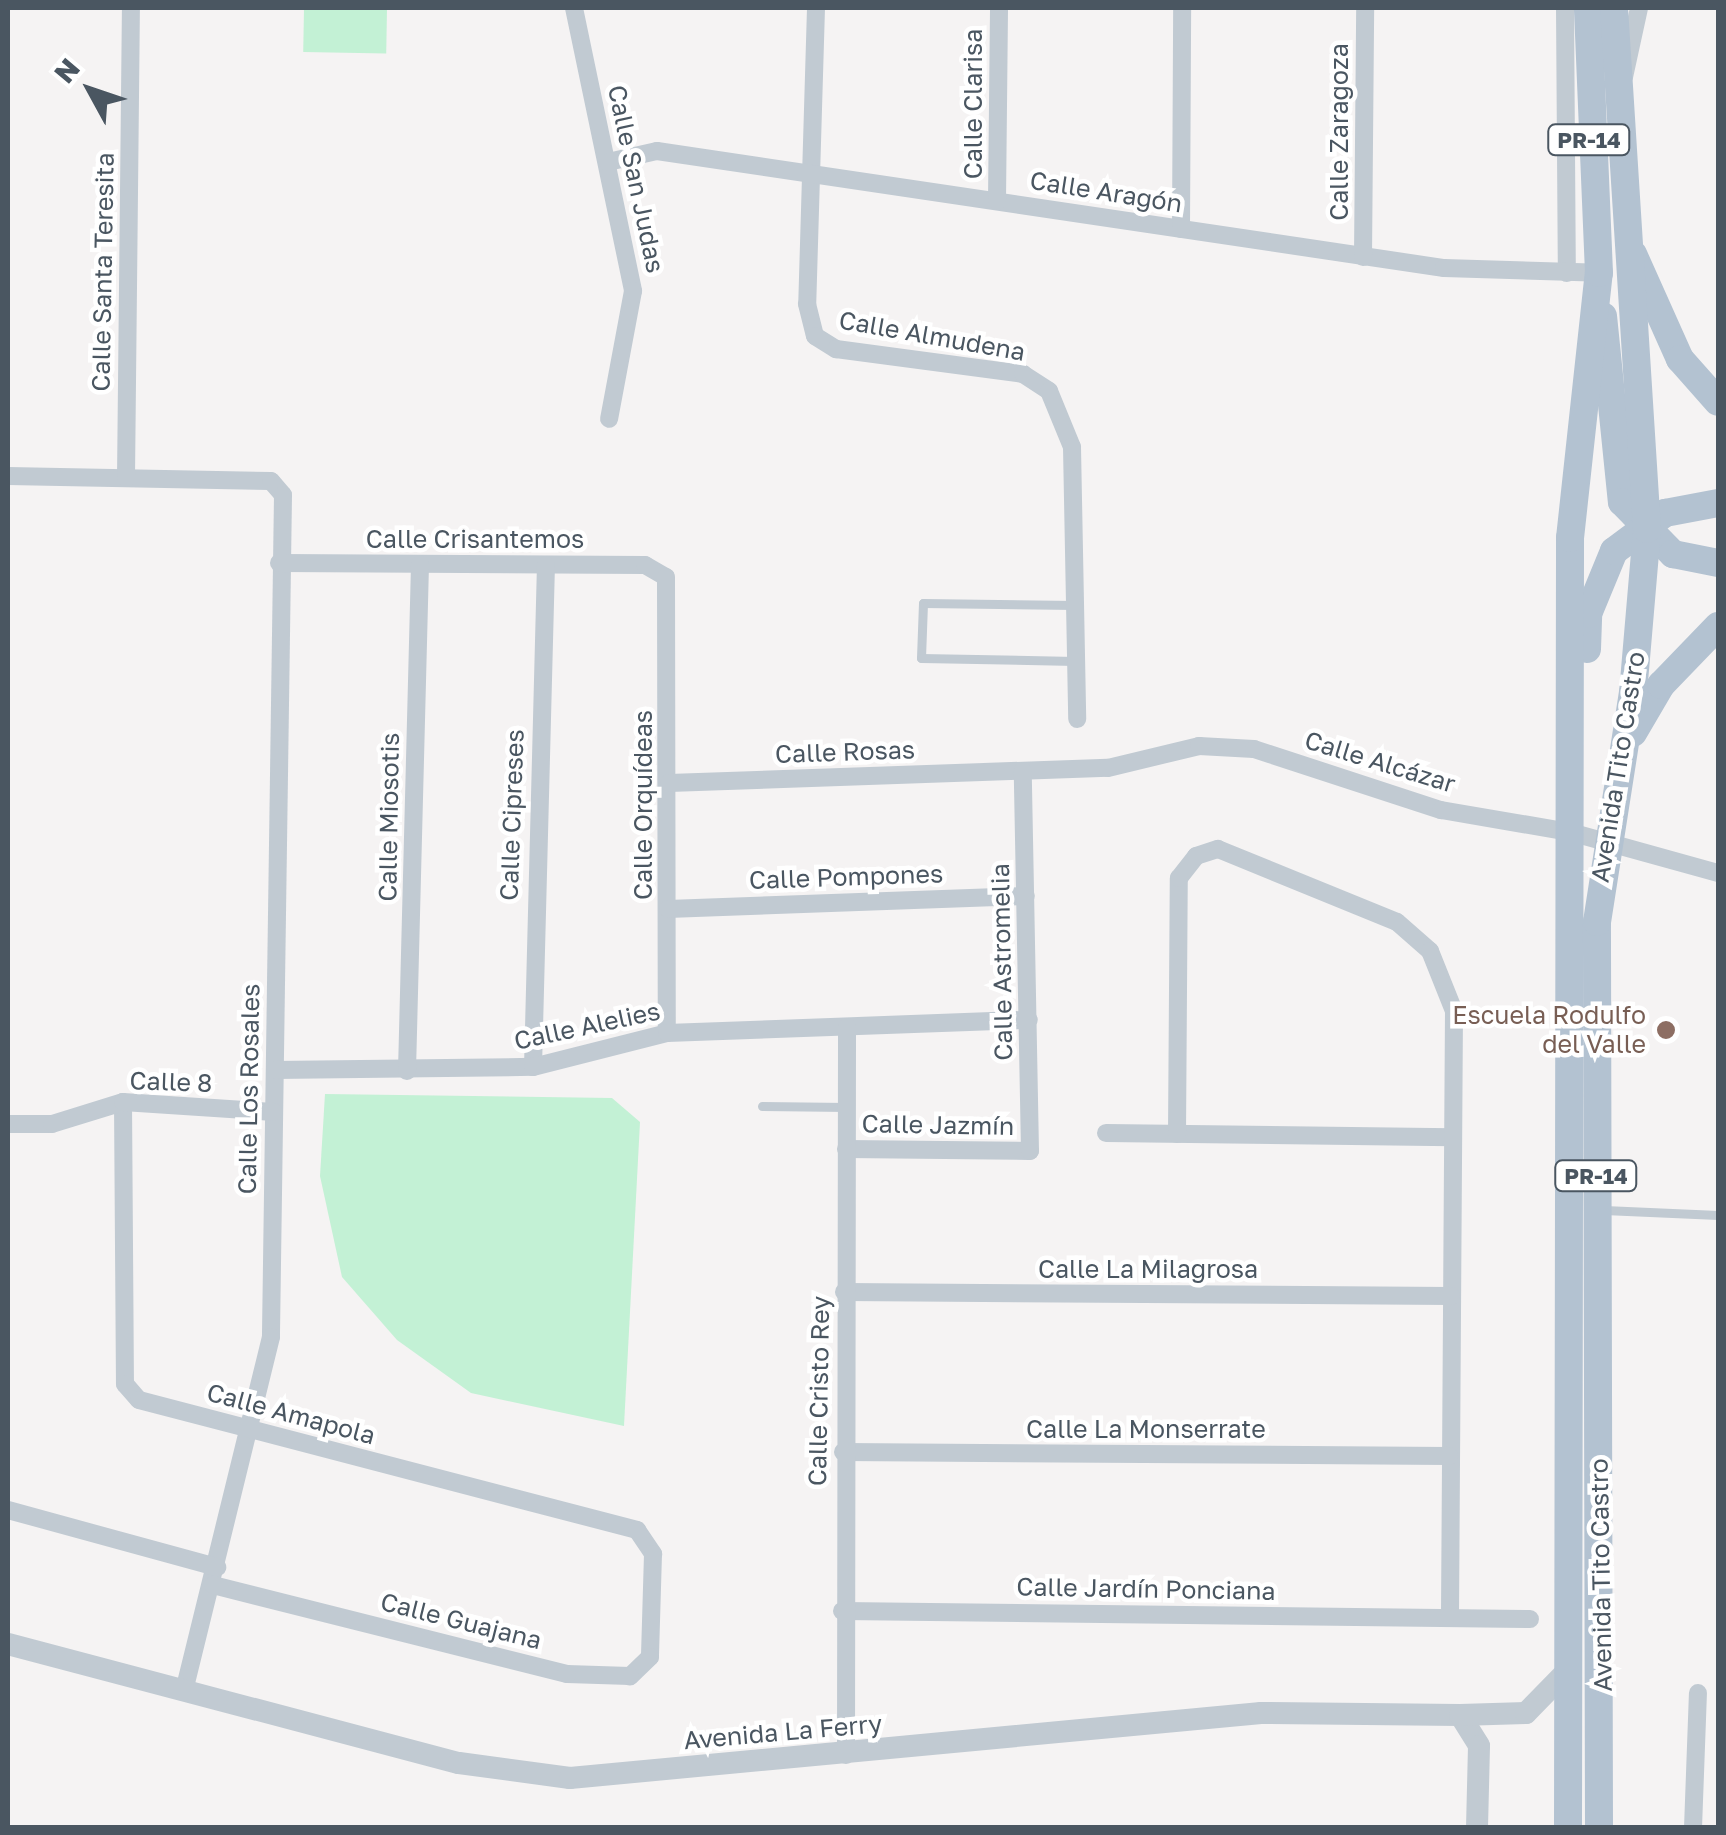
<!DOCTYPE html>
<meta charset="utf-8">
<style>
body{margin:0}
#map{position:relative;width:1726px;height:1835px;overflow:hidden;background:#f5f3f3;font-family:"Golos Text",sans-serif}
div>[style]{position:absolute}
[style*='--x']{left:calc(var(--x)*1px);top:calc(var(--y)*1px);width:calc(var(--w)*1px);rotate:calc(var(--a)*1deg)}
.green>*{inset:0;background:#c3f1d5;transform-origin:0 0}
.service>*{height:9px;margin:-4.5px;padding:0 4.5px;transform-origin:4.5px;border-radius:4.5px;background:#c1cad2}
.minor>*{height:18px;margin:-9px;padding:0 9px;transform-origin:9px;border-radius:9px;background:#c1cad2}
.tertiary>*{height:22px;margin:-11px;padding:0 11px;transform-origin:11px;border-radius:11px;background:#c1cad2}
.primary>*{height:28px;margin:-14px;padding:0 14px;transform-origin:14px;border-radius:14px;background:#b3c2d1}
.dots>*{width:28px;height:28px;translate:-50% -50%;box-sizing:border-box;border:5px solid #fff;border-radius:50%}
span{translate:-50% -50%;white-space:nowrap;text-align:center;line-height:1.15;-webkit-text-stroke:9px #fff;paint-order:stroke}
.shield-label span{padding:2px 8px;background:#fff;border:2px solid;border-radius:8px;-webkit-text-stroke-width:0}
.shield-label{font-size:22px;color:#4a5661;font-weight:700}
.street-label{font-size:25px;color:#4a5661}
.education-label{font-size:25px;color:#785e54}
.right{translate:-100% -50%;text-align:right}
.frame{position:absolute;inset:0;border:10px solid #4a5661;pointer-events:none}
.north{position:absolute;left:40px;top:40px;width:100px;height:100px;-webkit-text-stroke:8px #fff;paint-order:stroke;rotate:310deg;font-size:28px;font-weight:700;line-height:40px;text-align:center;color:#4a5661}
.north::after{content:'';display:block;margin:auto;width:35px;height:45px;background:#4a5661;clip-path:polygon(50% 0,100% 100%,50% 72%,0 100%)}
</style>
<div id="map">
<div class="green">
<i style="left:304px;top:8px;width:83px;height:44px;rotate:1deg"></i>
<i style="clip-path:polygon(325px 1094px,612px 1098px,640px 1122px,624px 1426px,471px 1393px,397px 1340px,342px 1277px,320px 1176px)"></i>
</div>
<div class="service">
<i style="--x:1075;--y:605;--w:152;--a:-179.2"></i>
<i style="--x:923;--y:603;--w:55;--a:92.1"></i>
<i style="--x:921;--y:658;--w:154;--a:1.1"></i>
<i style="--x:762;--y:1106;--w:85;--a:0.7"></i>
<i style="--x:1604;--y:1210;--w:114;--a:2.5"></i>
</div>
<div class="minor">
<i style="--x:574;--y:8;--w:289;--a:78.2"></i>
<i style="--x:633;--y:291;--w:130;--a:100.6"></i>
<i style="--x:816;--y:8;--w:296;--a:91.7"></i>
<i style="--x:807;--y:304;--w:33;--a:76"></i>
<i style="--x:815;--y:336;--w:25;--a:32"></i>
<i style="--x:836;--y:349;--w:189;--a:7.6"></i>
<i style="--x:1023;--y:374;--w:31;--a:33"></i>
<i style="--x:1049;--y:391;--w:61;--a:67.7"></i>
<i style="--x:1072;--y:447;--w:272;--a:88.9"></i>
<i style="--x:1565;--y:8;--w:265;--a:89.6"></i>
<i style="--x:1624;--y:77;--w:71;--a:-77.7"></i>
<i style="--x:608;--y:162;--w:50;--a:-12.7"></i>
<i style="--x:657;--y:151;--w:796;--a:8.46"></i>
<i style="--x:1444;--y:268;--w:155;--a:1.8"></i>
<i style="--x:997;--y:201;--w:193;--a:-89.4"></i>
<i style="--x:1181;--y:229;--w:221;--a:-89.7"></i>
<i style="--x:1363;--y:257;--w:249;--a:-89.5"></i>
<i style="--x:8;--y:476;--w:263;--a:1.1"></i>
<i style="--x:271;--y:481;--w:18;--a:49"></i>
<i style="--x:283;--y:495;--w:842;--a:90.82"></i>
<i style="--x:271;--y:1337;--w:365;--a:103.8"></i>
<i style="--x:126;--y:478;--w:470;--a:-89.4"></i>
<i style="--x:279;--y:563;--w:366;--a:0.3"></i>
<i style="--x:645;--y:565;--w:24;--a:30"></i>
<i style="--x:666;--y:577;--w:456;--a:89.9"></i>
<i style="--x:669;--y:783;--w:439;--a:-2"></i>
<i style="--x:1108;--y:768;--w:94;--a:-13.6"></i>
<i style="--x:1199;--y:746;--w:55;--a:3.1"></i>
<i style="--x:1254;--y:749;--w:197;--a:18.1"></i>
<i style="--x:1441;--y:810;--w:131;--a:9.7"></i>
<i style="--x:1570;--y:832;--w:154;--a:15.5"></i>
<i style="--x:668;--y:909;--w:358;--a:-2.1"></i>
<i style="--x:533;--y:1067;--w:502;--a:-88.52"></i>
<i style="--x:275;--y:1070;--w:258;--a:-0.7"></i>
<i style="--x:533;--y:1067;--w:138;--a:-14.2"></i>
<i style="--x:667;--y:1033;--w:362;--a:-2.1"></i>
<i style="--x:407;--y:1071;--w:507;--a:-88.53"></i>
<i style="--x:123;--y:1102;--w:282;--a:89.6"></i>
<i style="--x:125;--y:1384;--w:21;--a:49"></i>
<i style="--x:139;--y:1400;--w:515;--a:14.63"></i>
<i style="--x:637;--y:1530;--w:29;--a:56"></i>
<i style="--x:653;--y:1554;--w:103;--a:91.7"></i>
<i style="--x:650;--y:1657;--w:28;--a:136"></i>
<i style="--x:630;--y:1676;--w:63;--a:-178.2"></i>
<i style="--x:567;--y:1674;--w:365;--a:-165.9"></i>
<i style="--x:8;--y:1124;--w:44;--a:0"></i>
<i style="--x:52;--y:1124;--w:74;--a:-17.2"></i>
<i style="--x:123;--y:1102;--w:151;--a:3.8"></i>
<i style="--x:1106;--y:1133;--w:347;--a:0.7"></i>
<i style="--x:1177;--y:1134;--w:256;--a:-89.6"></i>
<i style="--x:1179;--y:878;--w:28;--a:-52"></i>
<i style="--x:1196;--y:856;--w:23;--a:-18"></i>
<i style="--x:1218;--y:849;--w:193;--a:22.2"></i>
<i style="--x:1397;--y:922;--w:44;--a:41.3"></i>
<i style="--x:1430;--y:951;--w:65;--a:68.2"></i>
<i style="--x:1454;--y:1011;--w:606;--a:90.38"></i>
<i style="--x:846;--y:1149;--w:184;--a:0.6"></i>
<i style="--x:1030;--y:1151;--w:380;--a:-91.1"></i>
<i style="--x:844;--y:1292;--w:607;--a:0.38"></i>
<i style="--x:843;--y:1452;--w:606;--a:0.38"></i>
<i style="--x:8;--y:1510;--w:217;--a:15.3"></i>
<i style="--x:842;--y:1611;--w:688;--a:0.67"></i>
<i style="--x:846;--y:1755;--w:728;--a:-89.92"></i>
<i style="--x:1693;--y:1828;--w:135;--a:-87.9"></i>
</div>
<div class="tertiary">
<i style="--x:8;--y:1644;--w:466;--a:14.8"></i>
<i style="--x:459;--y:1763;--w:112;--a:7.7"></i>
<i style="--x:570;--y:1778;--w:694;--a:-5.37"></i>
<i style="--x:1261;--y:1713;--w:199;--a:0.6"></i>
<i style="--x:1460;--y:1715;--w:36;--a:58"></i>
<i style="--x:1479;--y:1746;--w:82;--a:91.4"></i>
<i style="--x:1460;--y:1715;--w:66;--a:-1.7"></i>
<i style="--x:1526;--y:1713;--w:62;--a:-45.7"></i>
</div>
<div class="primary">
<i style="--x:1633;--y:254;--w:115;--a:65.9"></i>
<i style="--x:1680;--y:359;--w:57;--a:48.5"></i>
<i style="--x:1603;--y:316;--w:187;--a:84.2"></i>
<i style="--x:1622;--y:502;--w:73;--a:45.6"></i>
<i style="--x:1673;--y:554;--w:46;--a:11.3"></i>
<i style="--x:1587;--y:649;--w:35;--a:-88"></i>
<i style="--x:1588;--y:614;--w:68;--a:-67.6"></i>
<i style="--x:1614;--y:551;--w:64;--a:-36.7"></i>
<i style="--x:1665;--y:513;--w:54;--a:-10.7"></i>
<i style="--x:1633;--y:733;--w:56;--a:-59.7"></i>
<i style="--x:1661;--y:685;--w:82;--a:-46"></i>
<i style="--x:1568;--y:1828;--w:1290;--a:-89.91"></i>
<i style="--x:1570;--y:538;--w:267;--a:-83.8"></i>
<i style="--x:1599;--y:273;--w:265;--a:-92.4"></i>
<i style="--x:1599;--y:1828;--w:906;--a:-90.13"></i>
<i style="--x:1597;--y:922;--w:232;--a:-81.1"></i>
<i style="--x:1633;--y:693;--w:165;--a:-85.1"></i>
<i style="--x:1647;--y:529;--w:522;--a:-93.62"></i>
</div>
<div class="dots">
<i style="left:1666px;top:1030px;background:#8d6e63"></i>
</div>
<div class="shield-label">
<span style="left:1589px;top:140px">PR-14</span>
<span style="left:1596px;top:1176px">PR-14</span>
</div>
<div class="street-label">
<span style="left:973px;top:104px;rotate:-90deg">Calle Clarisa</span>
<span style="left:1339px;top:132px;rotate:-90deg">Calle Zaragoza</span>
<span style="left:636px;top:179px;rotate:78deg">Calle San Judas</span>
<span style="left:1106px;top:192px;rotate:9deg">Calle Aragón</span>
<span style="left:103px;top:272px;rotate:-89deg">Calle Santa Teresita</span>
<span style="left:932px;top:336px;rotate:10deg">Calle Almudena</span>
<span style="left:475px;top:539px">Calle Crisantemos</span>
<span style="left:845px;top:752px;rotate:-2deg">Calle Rosas</span>
<span style="left:1380px;top:762px;rotate:17deg">Calle Alcázar</span>
<span style="left:1618px;top:767px;rotate:-81deg">Avenida Tito Castro</span>
<span style="left:643px;top:805px;rotate:-90deg">Calle Orquídeas</span>
<span style="left:512px;top:815px;rotate:-88deg">Calle Cipreses</span>
<span style="left:389px;top:817px;rotate:-89deg">Calle Miosotis</span>
<span style="left:846px;top:877px;rotate:-2deg">Calle Pompones</span>
<span style="left:1002px;top:962px;rotate:-91deg">Calle Astromelia</span>
<span style="left:587px;top:1026px;rotate:-12deg">Calle Alelies</span>
<span style="left:171px;top:1082px;rotate:2deg">Calle 8</span>
<span style="left:249px;top:1089px;rotate:-89deg">Calle Los Rosales</span>
<span style="left:938px;top:1125px;rotate:1deg">Calle Jazmín</span>
<span style="left:1148px;top:1269px">Calle La Milagrosa</span>
<span style="left:819px;top:1391px;rotate:-89deg">Calle Cristo Rey</span>
<span style="left:291px;top:1414px;rotate:15deg">Calle Amapola</span>
<span style="left:1146px;top:1429px">Calle La Monserrate</span>
<span style="left:1601px;top:1575px;rotate:-91deg">Avenida Tito Castro</span>
<span style="left:1146px;top:1589px;rotate:1deg">Calle Jardín Ponciana</span>
<span style="left:461px;top:1621px;rotate:14deg">Calle Guajana</span>
<span style="left:783px;top:1732px;rotate:-5deg">Avenida La Ferry</span>
</div>
<div class="education-label">
<span class="right" style="left:1646px;top:1030px">Escuela Rodulfo<br>del Valle</span>
</div>
<div class="frame"></div>
<div class="north">N</div>
</div>
